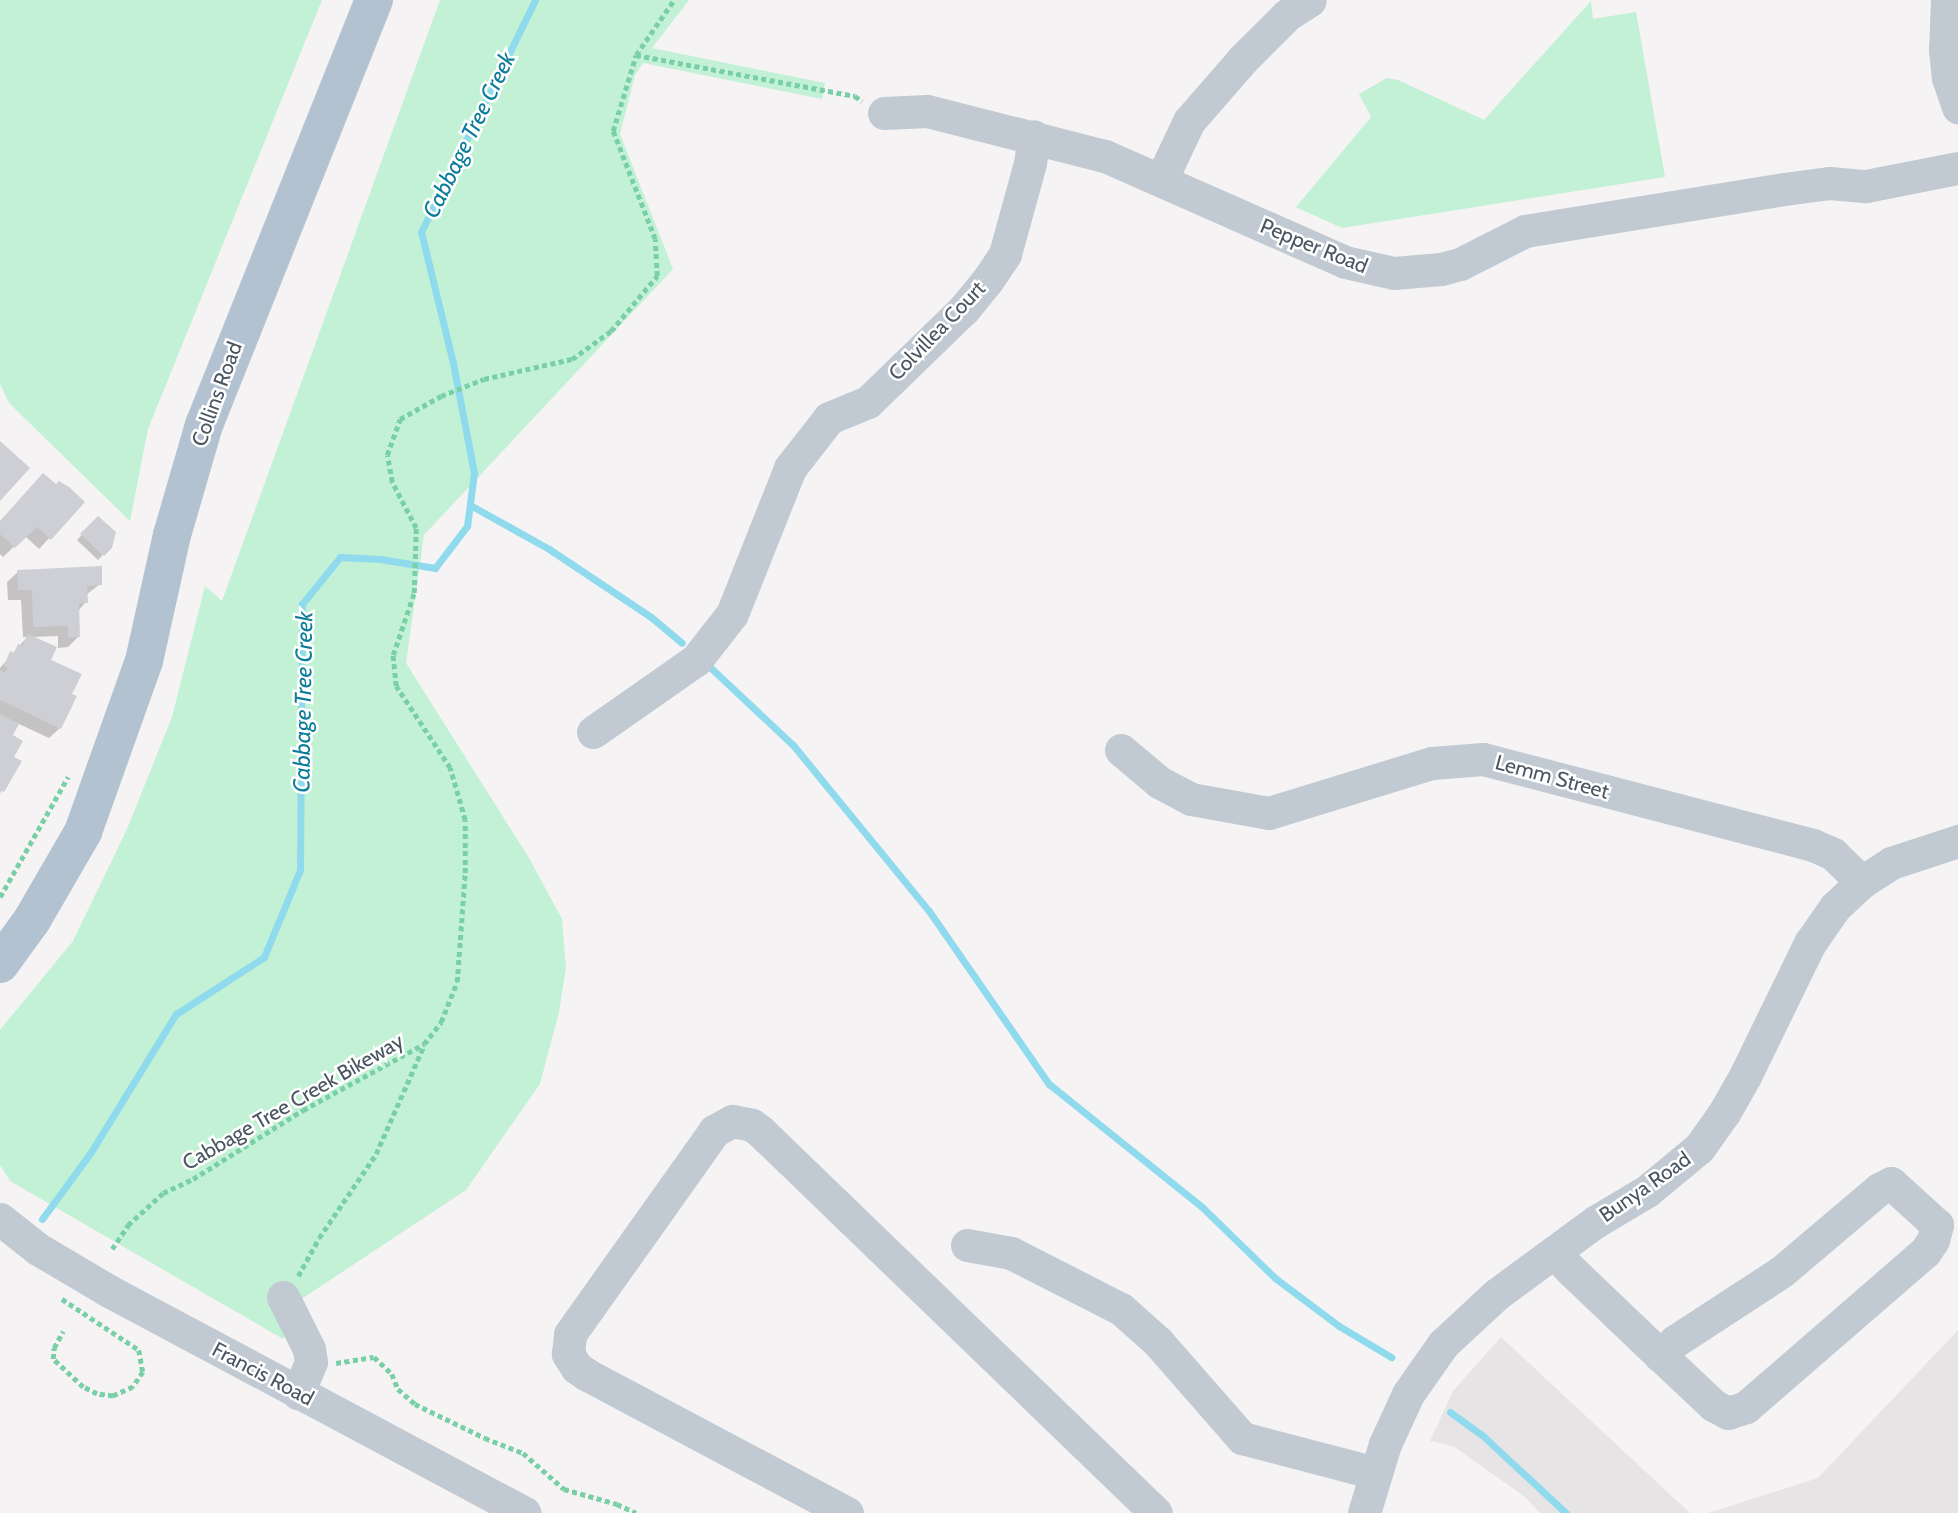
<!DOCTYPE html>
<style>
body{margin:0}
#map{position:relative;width:1958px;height:1513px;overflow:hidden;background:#f5f3f3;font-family:Cabin,sans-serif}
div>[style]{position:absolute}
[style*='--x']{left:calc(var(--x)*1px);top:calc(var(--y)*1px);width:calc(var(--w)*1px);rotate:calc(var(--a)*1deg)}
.education>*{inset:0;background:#e6e4e5}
.green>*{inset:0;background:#c3f1d5}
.shadow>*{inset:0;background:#0003}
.stream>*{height:7px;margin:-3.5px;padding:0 3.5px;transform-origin:3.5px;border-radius:3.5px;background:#90daee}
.building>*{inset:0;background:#cdcfd5}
.path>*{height:4.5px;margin-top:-2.25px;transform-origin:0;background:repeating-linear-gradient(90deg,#7ad0a6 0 5px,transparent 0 8.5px)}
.minor>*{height:33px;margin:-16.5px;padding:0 16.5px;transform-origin:16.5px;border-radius:16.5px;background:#c1cad2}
.major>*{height:38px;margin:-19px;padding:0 19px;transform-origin:19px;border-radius:19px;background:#b3c2d1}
span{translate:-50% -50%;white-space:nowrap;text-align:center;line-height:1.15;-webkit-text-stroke:5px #fff;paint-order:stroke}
.street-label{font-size:21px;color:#4a5661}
.water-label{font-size:23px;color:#0c7c9b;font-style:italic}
</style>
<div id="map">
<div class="education">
<i style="clip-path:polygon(1958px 1330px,1958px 1513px,1708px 1513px,1818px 1478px)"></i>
<i style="clip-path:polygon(1501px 1337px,1690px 1513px,1540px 1513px,1524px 1496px,1453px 1446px,1430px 1441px,1453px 1391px)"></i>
</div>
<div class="green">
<i style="clip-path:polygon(0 0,322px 0,148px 429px,130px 521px,9px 403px,0 384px)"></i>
<i style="clip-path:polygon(440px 0,689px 0,652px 48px,825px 83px,822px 99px,643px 63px,635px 75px,620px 134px,673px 269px,424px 535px,406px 663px,529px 858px,562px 919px,566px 967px,559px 1012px,540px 1084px,466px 1190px,303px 1298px,283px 1339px,10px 1181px,0 1165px,0 1030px,73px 941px,127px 829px,172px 717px,205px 586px,222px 601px)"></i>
<i style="clip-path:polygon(1591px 1px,1593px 19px,1636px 12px,1665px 177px,1342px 228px,1296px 207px,1371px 117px,1359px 94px,1387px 78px,1398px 80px,1484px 120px)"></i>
</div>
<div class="shadow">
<i style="clip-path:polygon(56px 487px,83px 502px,39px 549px,25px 536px,3px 557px,0 554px,0 522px)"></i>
<i style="clip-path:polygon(98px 518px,110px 547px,98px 560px,77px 540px)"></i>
<i style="clip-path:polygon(18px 572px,100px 584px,86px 595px,86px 602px,78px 611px,78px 637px,68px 647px,58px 648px,58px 636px,30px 637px,50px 658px,70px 695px,60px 728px,49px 738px,17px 723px,10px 736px,12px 757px,0 794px,0 668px,27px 637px,23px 637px,21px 600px,8px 600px,7px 582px)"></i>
</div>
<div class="stream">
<i style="--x:470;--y:505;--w:90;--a:29.1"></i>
<i style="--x:549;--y:549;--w:123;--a:33.7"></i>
<i style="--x:651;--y:617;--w:40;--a:40"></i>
<i style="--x:712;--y:669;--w:111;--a:43.2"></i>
<i style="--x:793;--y:745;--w:215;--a:50.7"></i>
<i style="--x:929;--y:911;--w:211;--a:55.3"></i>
<i style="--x:1049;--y:1084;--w:196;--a:38.8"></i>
<i style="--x:1202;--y:1207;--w:102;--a:44.2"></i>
<i style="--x:1275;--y:1278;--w:80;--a:36.9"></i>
<i style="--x:1339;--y:1326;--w:61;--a:30.8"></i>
<i style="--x:42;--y:1219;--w:83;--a:-53.8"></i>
<i style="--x:91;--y:1152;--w:162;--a:-58.4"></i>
<i style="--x:176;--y:1014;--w:105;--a:-32.9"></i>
<i style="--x:264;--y:957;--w:94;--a:-67.5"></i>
<i style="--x:300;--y:870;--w:266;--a:-89.6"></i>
<i style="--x:302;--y:604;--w:60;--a:-51"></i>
<i style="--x:340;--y:557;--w:40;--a:2.9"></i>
<i style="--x:380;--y:559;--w:56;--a:9.3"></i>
<i style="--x:435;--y:568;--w:53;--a:-52.7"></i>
<i style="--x:467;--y:526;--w:53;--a:-82.5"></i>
<i style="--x:474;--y:473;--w:112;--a:-100.8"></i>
<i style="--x:453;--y:363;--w:135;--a:-103.7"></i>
<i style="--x:421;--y:232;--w:258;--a:-63.8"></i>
<i style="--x:1450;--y:1412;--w:39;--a:36"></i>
<i style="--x:1482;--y:1435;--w:115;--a:42.9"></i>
</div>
<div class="building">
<i style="clip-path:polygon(0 441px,30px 468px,0 501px)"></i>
<i style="clip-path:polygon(43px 473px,56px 484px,59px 481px,69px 487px,85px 502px,51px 540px,37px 527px,15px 548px,0 534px,0 521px)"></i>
<i style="clip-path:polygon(98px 516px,116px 532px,112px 548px,104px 556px,80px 534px)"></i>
<i style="clip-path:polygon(102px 566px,102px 585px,87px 586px,88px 603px,79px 603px,80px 637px,68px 638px,68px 626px,33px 627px,32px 590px,18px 590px,17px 570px)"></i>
<i style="clip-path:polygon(28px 634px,57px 647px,51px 660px,82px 674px,72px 694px,77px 696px,61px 729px,0 700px,0 670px,5px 672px,8px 668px,4px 666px,10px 651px,14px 653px,18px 644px,22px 646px)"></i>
<i style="clip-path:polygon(0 714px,19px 724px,13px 735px,23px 741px,14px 757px,22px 761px,4px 792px,0 790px)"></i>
</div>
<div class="path">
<i style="--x:636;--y:55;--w:223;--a:10.6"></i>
<i style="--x:855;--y:96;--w:9;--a:36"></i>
<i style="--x:0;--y:897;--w:138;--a:-60.5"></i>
<i style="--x:112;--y:1249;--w:29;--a:-56"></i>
<i style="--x:128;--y:1225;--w:47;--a:-42.4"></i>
<i style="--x:163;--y:1193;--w:33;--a:-25"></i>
<i style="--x:193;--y:1179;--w:130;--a:-32.1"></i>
<i style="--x:303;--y:1110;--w:138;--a:-28.6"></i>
<i style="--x:424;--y:1044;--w:28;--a:-52"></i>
<i style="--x:441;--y:1022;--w:43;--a:-68.2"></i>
<i style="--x:457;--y:982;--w:109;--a:-85.8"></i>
<i style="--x:465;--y:873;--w:53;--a:-90"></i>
<i style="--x:465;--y:820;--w:54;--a:-106.1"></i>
<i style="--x:450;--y:768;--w:98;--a:-123.4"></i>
<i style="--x:396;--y:686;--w:31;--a:-96"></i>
<i style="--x:393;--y:655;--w:65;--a:-71.3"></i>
<i style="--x:414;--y:593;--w:65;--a:-88.2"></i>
<i style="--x:416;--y:528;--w:52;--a:-117.6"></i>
<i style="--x:392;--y:482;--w:27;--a:-100"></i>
<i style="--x:387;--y:455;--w:38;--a:-70"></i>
<i style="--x:400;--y:419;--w:47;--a:-29.3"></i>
<i style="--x:441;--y:396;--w:46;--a:-21.6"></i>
<i style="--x:484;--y:379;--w:90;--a:-12.8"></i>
<i style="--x:572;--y:359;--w:48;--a:-35.7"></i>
<i style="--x:611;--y:331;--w:72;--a:-50.1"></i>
<i style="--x:657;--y:276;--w:37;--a:-93"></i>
<i style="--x:655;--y:239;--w:116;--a:-111.3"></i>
<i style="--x:613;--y:131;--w:79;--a:-73.2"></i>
<i style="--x:636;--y:55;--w:67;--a:-55.4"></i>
<i style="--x:298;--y:1276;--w:43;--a:-61.1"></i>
<i style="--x:319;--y:1238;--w:102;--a:-55.8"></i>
<i style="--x:376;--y:1154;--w:119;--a:-66.2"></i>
<i style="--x:62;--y:1299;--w:92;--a:33.5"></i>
<i style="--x:139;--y:1350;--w:22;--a:80"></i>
<i style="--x:143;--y:1372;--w:18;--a:124"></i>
<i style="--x:133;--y:1387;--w:22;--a:156"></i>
<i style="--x:113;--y:1396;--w:16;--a:-173"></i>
<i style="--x:97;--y:1394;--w:16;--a:-153"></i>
<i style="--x:83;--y:1387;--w:41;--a:-137"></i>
<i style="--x:53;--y:1359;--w:11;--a:-85"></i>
<i style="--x:54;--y:1348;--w:19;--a:-62"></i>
<i style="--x:336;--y:1363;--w:38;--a:-9"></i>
<i style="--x:374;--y:1357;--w:25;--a:43"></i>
<i style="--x:392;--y:1374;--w:16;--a:68"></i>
<i style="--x:398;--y:1389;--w:23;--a:41"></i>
<i style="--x:415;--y:1404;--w:78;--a:25.9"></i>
<i style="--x:485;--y:1438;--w:41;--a:21.5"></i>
<i style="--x:523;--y:1453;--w:55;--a:41.3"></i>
<i style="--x:564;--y:1489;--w:55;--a:15.8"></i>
<i style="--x:617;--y:1504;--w:21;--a:25"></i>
</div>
<div class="minor">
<i style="--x:1947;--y:0;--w:50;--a:92.3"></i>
<i style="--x:1945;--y:50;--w:28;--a:84"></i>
<i style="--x:1948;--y:78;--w:31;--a:71"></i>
<i style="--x:884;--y:113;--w:43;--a:-2.7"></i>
<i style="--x:927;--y:111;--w:184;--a:14.2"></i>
<i style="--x:1105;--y:156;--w:262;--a:23.8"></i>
<i style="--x:1345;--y:262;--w:50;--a:12.7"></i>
<i style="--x:1394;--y:273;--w:47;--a:-4.9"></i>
<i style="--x:1441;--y:269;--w:20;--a:-15"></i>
<i style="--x:1460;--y:264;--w:73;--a:-26.9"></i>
<i style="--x:1525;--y:231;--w:262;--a:-9.2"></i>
<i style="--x:1784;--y:189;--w:45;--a:-7.6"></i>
<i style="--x:1829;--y:183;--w:37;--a:5"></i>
<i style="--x:1866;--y:186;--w:94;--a:-11.1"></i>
<i style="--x:1161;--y:180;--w:65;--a:-64.6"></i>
<i style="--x:1189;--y:121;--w:82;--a:-48.9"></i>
<i style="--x:1243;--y:59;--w:62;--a:-45"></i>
<i style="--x:1287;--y:15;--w:27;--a:-33"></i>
<i style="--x:593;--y:732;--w:126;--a:-35"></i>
<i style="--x:696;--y:660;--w:58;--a:-52"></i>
<i style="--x:732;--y:614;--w:157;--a:-68.3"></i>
<i style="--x:790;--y:468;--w:63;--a:-52"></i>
<i style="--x:829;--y:418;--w:42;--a:-22.3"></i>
<i style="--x:868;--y:402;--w:134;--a:-44.1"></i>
<i style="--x:964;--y:309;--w:36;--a:-51"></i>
<i style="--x:987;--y:281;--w:32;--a:-56"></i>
<i style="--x:1005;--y:254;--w:94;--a:-74.6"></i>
<i style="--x:1030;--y:163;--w:27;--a:-82"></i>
<i style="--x:1121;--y:750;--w:50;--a:40.1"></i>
<i style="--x:1159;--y:782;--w:36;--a:28"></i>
<i style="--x:1191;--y:799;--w:79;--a:10.2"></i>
<i style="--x:1269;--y:813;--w:170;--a:-17.1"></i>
<i style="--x:1432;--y:763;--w:51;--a:-4.5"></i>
<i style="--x:1483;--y:759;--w:341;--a:14.6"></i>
<i style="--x:1813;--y:845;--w:22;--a:24"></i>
<i style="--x:1833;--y:854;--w:40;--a:44"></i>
<i style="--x:0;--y:1219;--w:48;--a:38.3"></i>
<i style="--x:38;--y:1249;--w:82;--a:30.6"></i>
<i style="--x:109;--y:1291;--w:471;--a:28.1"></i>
<i style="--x:967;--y:1245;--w:45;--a:10.3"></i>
<i style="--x:1011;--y:1253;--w:123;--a:27"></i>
<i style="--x:1121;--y:1309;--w:50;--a:41.7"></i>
<i style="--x:1158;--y:1342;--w:128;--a:48.8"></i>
<i style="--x:1242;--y:1438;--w:138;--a:14.7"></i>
<i style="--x:1554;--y:1252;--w:26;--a:47"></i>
<i style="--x:1572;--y:1271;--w:122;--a:43.7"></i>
<i style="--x:1660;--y:1355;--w:73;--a:43.3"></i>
<i style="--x:1713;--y:1405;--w:17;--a:28"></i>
<i style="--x:1728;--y:1413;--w:19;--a:-18"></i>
<i style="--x:1746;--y:1407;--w:237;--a:-40.9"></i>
<i style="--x:1925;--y:1252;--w:14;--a:-56"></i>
<i style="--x:1933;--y:1240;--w:16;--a:-75"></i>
<i style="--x:1937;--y:1225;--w:62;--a:-137.6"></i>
<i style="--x:1891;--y:1183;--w:13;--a:153"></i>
<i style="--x:1879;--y:1189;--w:128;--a:139.7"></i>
<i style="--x:1781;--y:1272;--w:126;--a:146.9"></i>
<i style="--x:1675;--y:1341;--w:21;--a:137"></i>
<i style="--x:283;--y:1297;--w:58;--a:63.4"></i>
<i style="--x:309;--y:1349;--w:13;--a:81"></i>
<i style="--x:311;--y:1362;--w:34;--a:113"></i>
<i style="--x:847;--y:1513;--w:296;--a:-152"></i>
<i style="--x:586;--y:1374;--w:11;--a:-146"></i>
<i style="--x:577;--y:1368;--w:17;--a:-123"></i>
<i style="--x:568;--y:1354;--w:20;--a:-84"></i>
<i style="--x:570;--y:1334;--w:249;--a:-54.6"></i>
<i style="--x:714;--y:1131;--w:21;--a:-29"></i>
<i style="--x:732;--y:1121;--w:20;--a:11"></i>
<i style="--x:752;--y:1125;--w:10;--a:37"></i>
<i style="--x:760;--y:1131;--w:550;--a:43.97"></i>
<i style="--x:1364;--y:1513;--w:72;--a:-73.1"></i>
<i style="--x:1385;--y:1444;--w:55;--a:-65.3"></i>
<i style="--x:1408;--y:1394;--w:61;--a:-55"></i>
<i style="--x:1443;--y:1344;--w:74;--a:-42.8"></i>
<i style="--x:1497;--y:1294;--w:122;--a:-36.3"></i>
<i style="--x:1595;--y:1222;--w:61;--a:-30.8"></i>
<i style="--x:1647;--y:1191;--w:67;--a:-39.6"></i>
<i style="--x:1699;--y:1148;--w:43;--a:-54.5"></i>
<i style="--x:1724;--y:1113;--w:43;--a:-60.4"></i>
<i style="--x:1745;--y:1076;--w:148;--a:-64"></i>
<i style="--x:1810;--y:943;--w:44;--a:-55.2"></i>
<i style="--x:1835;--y:907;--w:37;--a:-43"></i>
<i style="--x:1862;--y:882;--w:35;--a:-33"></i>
<i style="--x:1891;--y:863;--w:71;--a:-18.2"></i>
</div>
<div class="major">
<i style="--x:0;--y:964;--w:54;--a:-54"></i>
<i style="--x:32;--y:920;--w:102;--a:-59.9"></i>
<i style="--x:83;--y:832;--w:182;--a:-70.4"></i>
<i style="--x:144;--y:661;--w:129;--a:-77.5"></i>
<i style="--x:172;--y:535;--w:115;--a:-73.8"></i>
<i style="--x:204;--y:425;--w:458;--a:-68.2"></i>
</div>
<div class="street-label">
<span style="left:1314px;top:246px;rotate:22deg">Pepper Road</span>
<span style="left:937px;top:331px;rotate:-46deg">Colvillea Court</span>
<span style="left:217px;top:394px;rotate:-70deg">Collins Road</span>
<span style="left:1552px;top:777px;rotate:15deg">Lemm Street</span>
<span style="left:293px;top:1102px;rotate:-30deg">Cabbage Tree Creek Bikeway</span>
<span style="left:1645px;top:1187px;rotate:-35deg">Bunya Road</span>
<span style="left:263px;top:1374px;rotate:28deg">Francis Road</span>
</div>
<div class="water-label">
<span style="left:469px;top:135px;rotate:-64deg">Cabbage Tree Creek</span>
<span style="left:303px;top:702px;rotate:-89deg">Cabbage Tree Creek</span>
</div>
</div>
